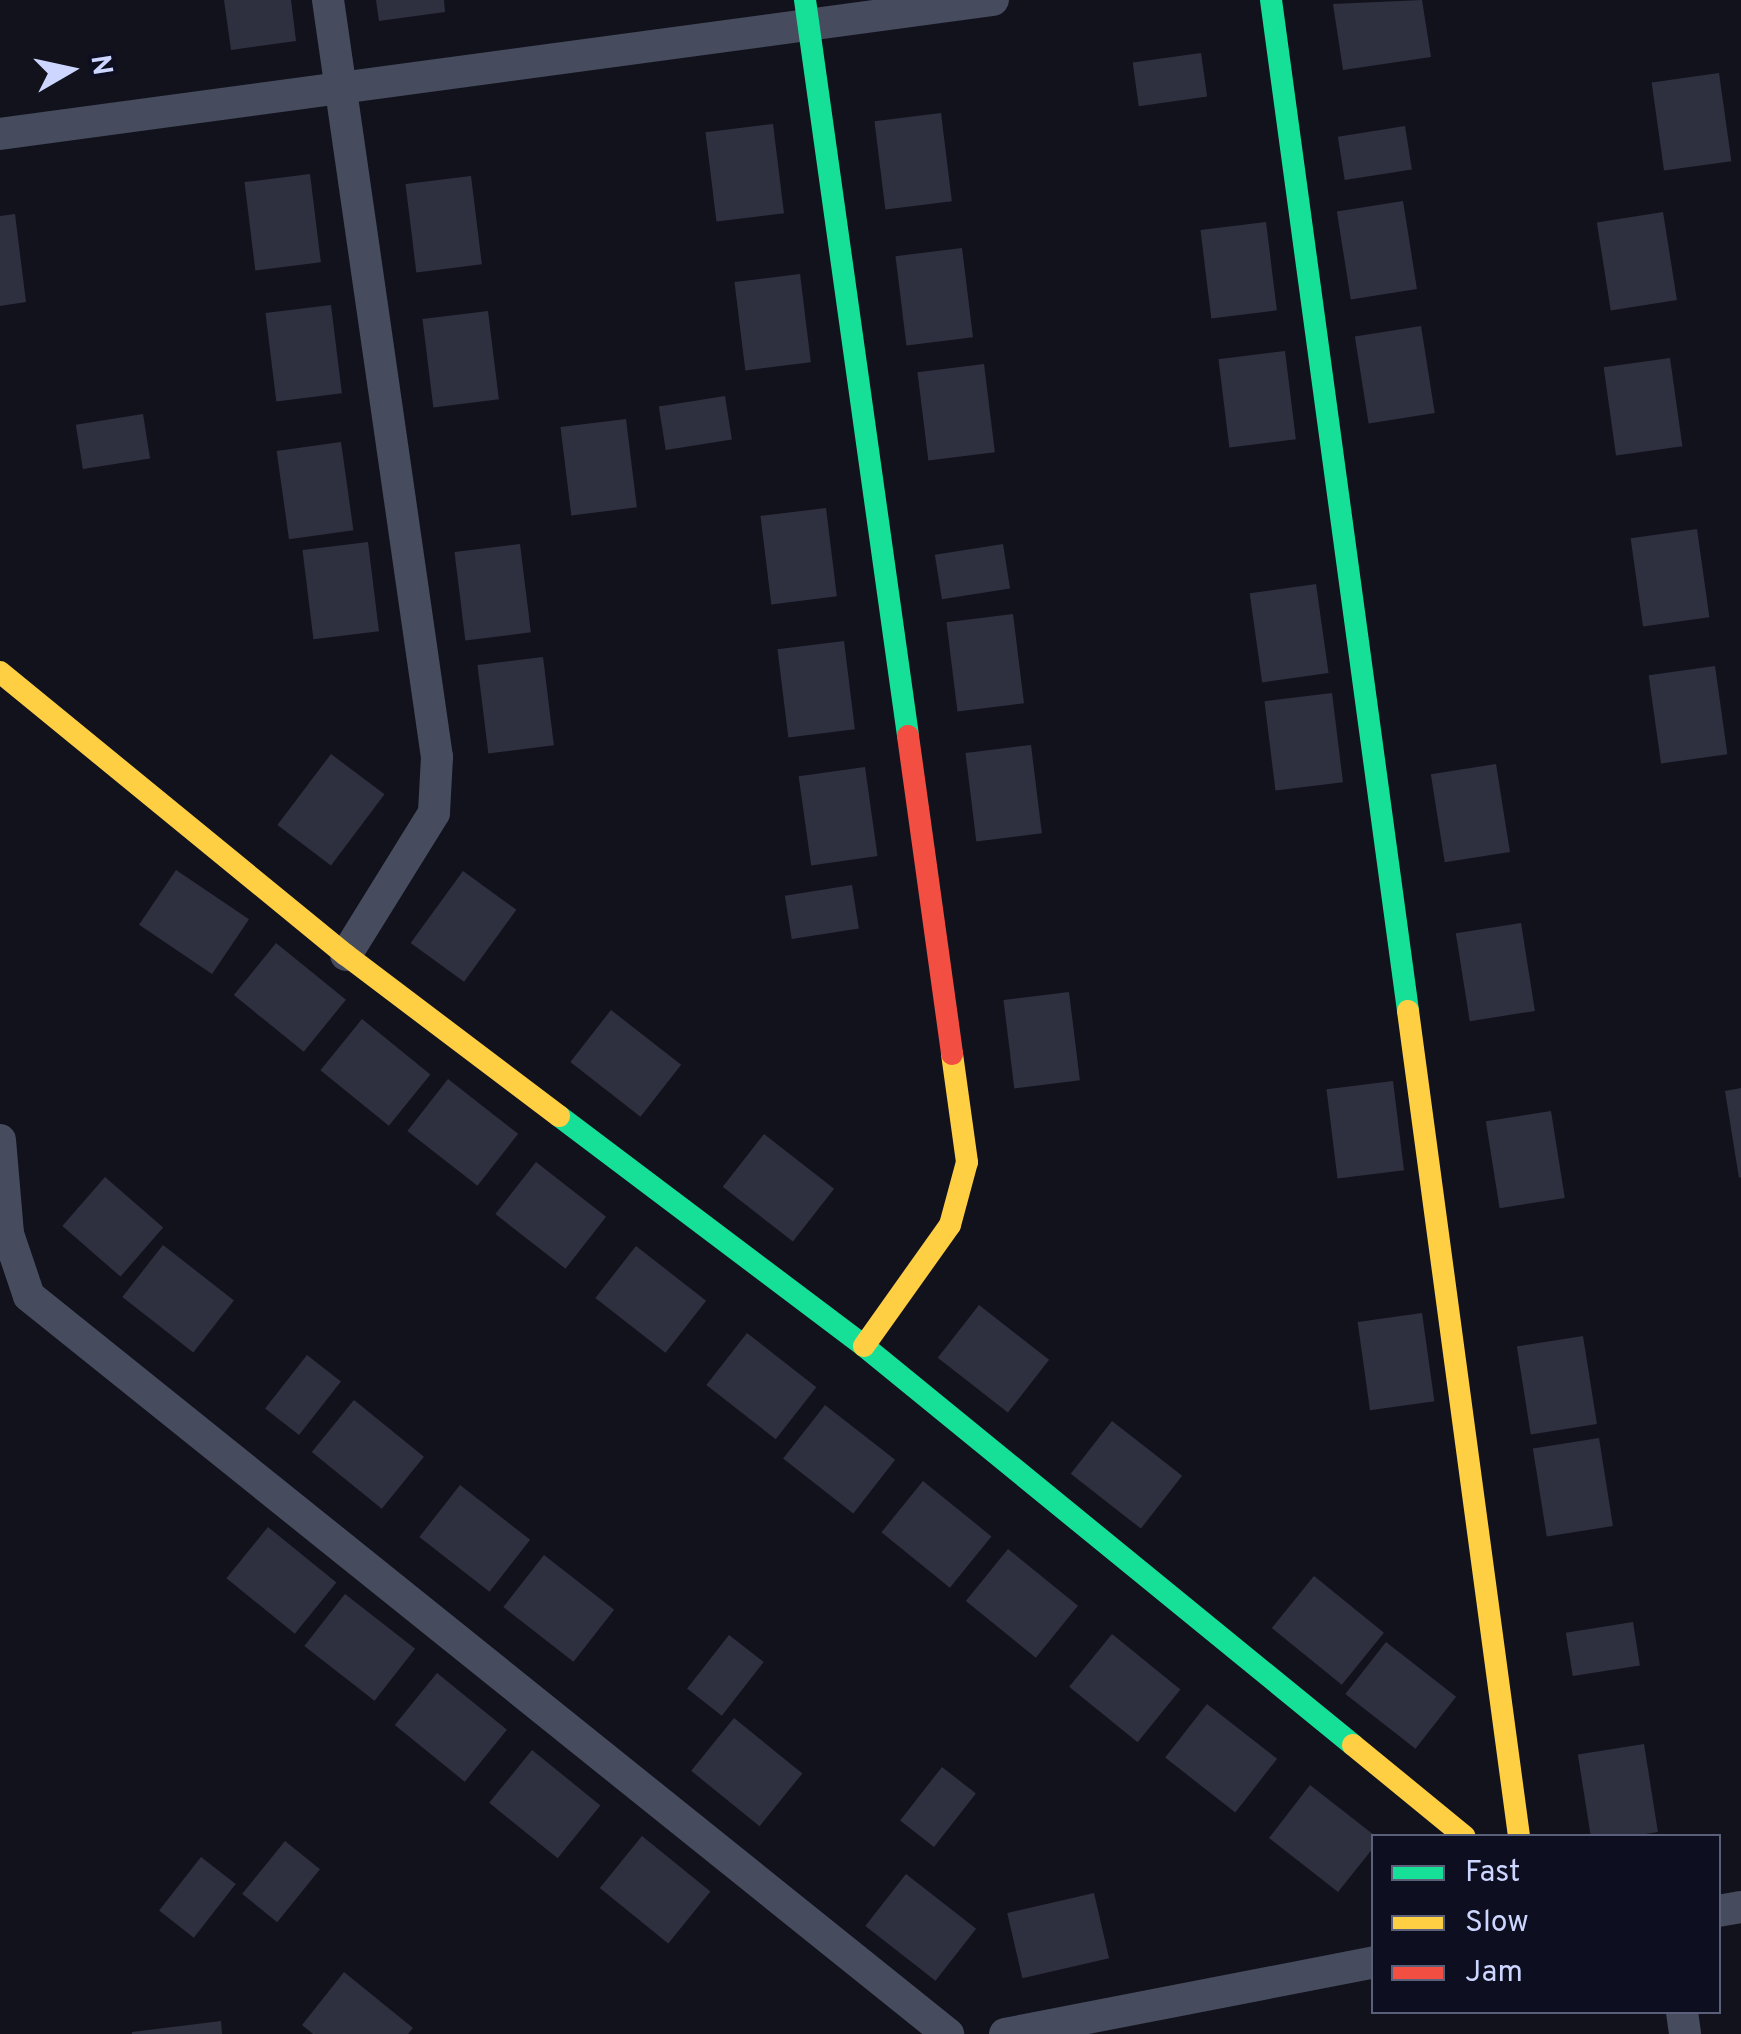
<!DOCTYPE html>
<style>
body{margin:0}
#map{position:relative;width:1741px;height:2034px;overflow:hidden;background:#12121d;font-family:Overpass,sans-serif}
div>[style]{position:absolute}
[style*='--x']{left:calc(var(--x)*1px);top:calc(var(--y)*1px);width:calc(var(--w)*1px);rotate:calc(var(--a)*1deg)}
.building>*{inset:0;background:#2f303f;transform-origin:0 0}
.street>*{height:32px;margin:-16px;padding:0 16px;transform-origin:16px;border-radius:16px;background:#464c5e}
.fast>*{height:22px;margin:-11px;padding:0 11px;transform-origin:11px;border-radius:11px;background:#16e098}
.slow>*{height:22px;margin:-11px;padding:0 11px;transform-origin:11px;border-radius:11px;background:#ffcf43}
.jam>*{height:22px;margin:-11px;padding:0 11px;transform-origin:11px;border-radius:11px;background:#f24e42}
span{translate:-50% -50%;white-space:nowrap;text-align:center;line-height:1.15;-webkit-text-stroke:8px #0d0f21;paint-order:stroke}
.legend{position:absolute;left:1371px;top:1834px;width:350px;height:180px;box-sizing:border-box;background:#0d0f21;border:2px solid #5a5f7a;margin:0;padding:12px 18px;list-style:none;font-size:30px;color:#cdd6ff}
.legend li{display:flex;align-items:center;gap:20px;height:50px}
.legend b{width:50px;border:2px solid #5a5f7a}
.north{position:absolute;left:20px;top:20px;width:100px;height:100px;-webkit-text-stroke:8px #0d0f21;paint-order:stroke;rotate:81deg;font-size:28px;font-weight:700;line-height:40px;text-align:center;color:#cdd6ff}
.north::after{content:'';display:block;margin:auto;width:35px;height:45px;background:#cdd6ff;clip-path:polygon(50% 0,100% 100%,50% 72%,0 100%)}
</style>
<div id="map">
<div class="building">
<i style="clip-path:polygon(224px 0,291px 0,296px 41px,231px 50px)"></i>
<i style="clip-path:polygon(376px 0,444px 0,445px 12px,379px 21px)"></i>
<i style="clip-path:polygon(1422px 0,1431px 57px,1343px 70px,1333px 4px)"></i>
<i style="left:1201px;top:53px;width:44px;height:69px;rotate:82deg"></i>
<i style="left:1719px;top:73px;width:89px;height:68px;rotate:82deg"></i>
<i style="left:941px;top:113px;width:89px;height:67px;rotate:83deg"></i>
<i style="left:773px;top:124px;width:90px;height:68px;rotate:83deg"></i>
<i style="left:1405px;top:126px;width:44px;height:68px;rotate:81deg"></i>
<i style="left:310px;top:174px;width:89px;height:66px;rotate:83deg"></i>
<i style="left:471px;top:176px;width:89px;height:66px;rotate:83deg"></i>
<i style="left:1403px;top:201px;width:89px;height:67px;rotate:81deg"></i>
<i style="left:1663px;top:212px;width:89px;height:67px;rotate:81deg"></i>
<i style="clip-path:polygon(15px 214px,26px 302px,0 306px,0 216px)"></i>
<i style="left:1266px;top:222px;width:89px;height:66px;rotate:83deg"></i>
<i style="left:962px;top:248px;width:90px;height:67px;rotate:83deg"></i>
<i style="left:800px;top:274px;width:89px;height:66px;rotate:83deg"></i>
<i style="left:331px;top:305px;width:89px;height:66px;rotate:83deg"></i>
<i style="left:488px;top:311px;width:89px;height:66px;rotate:83deg"></i>
<i style="left:1421px;top:326px;width:88px;height:67px;rotate:81deg"></i>
<i style="left:1285px;top:351px;width:89px;height:67px;rotate:83deg"></i>
<i style="left:1670px;top:358px;width:89px;height:67px;rotate:82deg"></i>
<i style="left:984px;top:364px;width:89px;height:67px;rotate:83deg"></i>
<i style="left:725px;top:396px;width:44px;height:67px;rotate:81deg"></i>
<i style="left:143px;top:414px;width:45px;height:68px;rotate:81deg"></i>
<i style="left:626px;top:419px;width:89px;height:66px;rotate:83deg"></i>
<i style="left:341px;top:442px;width:89px;height:65px;rotate:82deg"></i>
<i style="left:826px;top:508px;width:89px;height:66px;rotate:83deg"></i>
<i style="left:1697px;top:529px;width:89px;height:67px;rotate:82deg"></i>
<i style="left:368px;top:542px;width:90px;height:66px;rotate:83deg"></i>
<i style="left:520px;top:544px;width:89px;height:66px;rotate:83deg"></i>
<i style="left:1003px;top:544px;width:45px;height:69px;rotate:81deg"></i>
<i style="left:1316px;top:584px;width:90px;height:67px;rotate:82deg"></i>
<i style="left:1013px;top:614px;width:90px;height:67px;rotate:83deg"></i>
<i style="left:844px;top:641px;width:89px;height:67px;rotate:83deg"></i>
<i style="left:543px;top:657px;width:89px;height:66px;rotate:83deg"></i>
<i style="left:1715px;top:666px;width:89px;height:67px;rotate:82deg"></i>
<i style="left:1332px;top:693px;width:90px;height:68px;rotate:83deg"></i>
<i style="left:1031px;top:745px;width:89px;height:66px;rotate:83deg"></i>
<i style="left:331px;top:754px;width:67px;height:89px;rotate:37deg"></i>
<i style="left:1496px;top:764px;width:89px;height:66px;rotate:81deg"></i>
<i style="left:865px;top:767px;width:90px;height:67px;rotate:82deg"></i>
<i style="left:176px;top:870px;width:88px;height:66px;rotate:34deg"></i>
<i style="left:463px;top:871px;width:66px;height:89px;rotate:36deg"></i>
<i style="left:852px;top:885px;width:44px;height:68px;rotate:81deg"></i>
<i style="left:1521px;top:923px;width:89px;height:66px;rotate:81deg"></i>
<i style="left:276px;top:943px;width:90px;height:67px;rotate:39deg"></i>
<i style="left:1069px;top:992px;width:89px;height:66px;rotate:83deg"></i>
<i style="left:611px;top:1010px;width:89px;height:66px;rotate:38deg"></i>
<i style="left:362px;top:1019px;width:88px;height:66px;rotate:39deg"></i>
<i style="left:448px;top:1079px;width:89px;height:66px;rotate:38deg"></i>
<i style="left:1393px;top:1081px;width:90px;height:67px;rotate:83deg"></i>
<i style="clip-path:polygon(1741px 1088px,1741px 1177px,1739px 1178px,1725px 1091px)"></i>
<i style="left:1551px;top:1111px;width:88px;height:66px;rotate:81deg"></i>
<i style="left:764px;top:1134px;width:89px;height:67px;rotate:38deg"></i>
<i style="left:536px;top:1162px;width:89px;height:66px;rotate:38deg"></i>
<i style="left:105px;top:1177px;width:77px;height:65px;rotate:41deg"></i>
<i style="left:163px;top:1245px;width:90px;height:66px;rotate:38deg"></i>
<i style="left:636px;top:1246px;width:89px;height:66px;rotate:38deg"></i>
<i style="left:979px;top:1305px;width:89px;height:67px;rotate:38deg"></i>
<i style="left:1422px;top:1313px;width:89px;height:65px;rotate:82deg"></i>
<i style="left:747px;top:1333px;width:88px;height:66px;rotate:38deg"></i>
<i style="left:1583px;top:1336px;width:89px;height:67px;rotate:81deg"></i>
<i style="left:307px;top:1355px;width:43px;height:68px;rotate:38deg"></i>
<i style="left:354px;top:1400px;width:90px;height:67px;rotate:39deg"></i>
<i style="left:825px;top:1405px;width:89px;height:68px;rotate:38deg"></i>
<i style="left:1112px;top:1421px;width:89px;height:67px;rotate:38deg"></i>
<i style="left:1599px;top:1438px;width:89px;height:67px;rotate:81deg"></i>
<i style="left:923px;top:1481px;width:88px;height:66px;rotate:39deg"></i>
<i style="left:460px;top:1485px;width:89px;height:66px;rotate:38deg"></i>
<i style="left:268px;top:1527px;width:88px;height:66px;rotate:39deg"></i>
<i style="left:1008px;top:1549px;width:90px;height:67px;rotate:39deg"></i>
<i style="left:544px;top:1555px;width:89px;height:66px;rotate:38deg"></i>
<i style="left:1314px;top:1576px;width:90px;height:67px;rotate:39deg"></i>
<i style="left:345px;top:1594px;width:89px;height:66px;rotate:38deg"></i>
<i style="left:1633px;top:1622px;width:44px;height:68px;rotate:81deg"></i>
<i style="left:1112px;top:1634px;width:88px;height:68px;rotate:39deg"></i>
<i style="left:729px;top:1635px;width:44px;height:68px;rotate:38deg"></i>
<i style="left:1386px;top:1642px;width:89px;height:66px;rotate:38deg"></i>
<i style="left:437px;top:1673px;width:90px;height:67px;rotate:39deg"></i>
<i style="left:1207px;top:1704px;width:89px;height:68px;rotate:38deg"></i>
<i style="left:734px;top:1718px;width:88px;height:68px;rotate:39deg"></i>
<i style="left:1644px;top:1744px;width:89px;height:67px;rotate:81deg"></i>
<i style="left:532px;top:1750px;width:88px;height:68px;rotate:39deg"></i>
<i style="left:942px;top:1767px;width:43px;height:68px;rotate:38deg"></i>
<i style="clip-path:polygon(1310px 1785px,1374px 1835px,1374px 1847px,1338px 1892px,1269px 1838px)"></i>
<i style="left:642px;top:1836px;width:88px;height:67px;rotate:39deg"></i>
<i style="left:285px;top:1841px;width:45px;height:68px;rotate:39deg"></i>
<i style="left:201px;top:1857px;width:44px;height:68px;rotate:38deg"></i>
<i style="left:906px;top:1874px;width:89px;height:66px;rotate:38deg"></i>
<i style="left:1094px;top:1893px;width:67px;height:89px;rotate:77deg"></i>
<i style="clip-path:polygon(344px 1972px,413px 2028px,408px 2034px,313px 2034px,302px 2025px)"></i>
<i style="clip-path:polygon(221px 2021px,222px 2034px,132px 2034px,132px 2032px)"></i>
</div>
<div class="street">
<i style="--x:328;--y:0;--w:765;--a:81.81"></i>
<i style="--x:437;--y:757;--w:56;--a:93.1"></i>
<i style="--x:434;--y:813;--w:167;--a:121.8"></i>
<i style="--x:0;--y:134;--w:1002;--a:-7.69"></i>
<i style="--x:0;--y:1140;--w:94;--a:85.1"></i>
<i style="--x:8;--y:1234;--w:65;--a:71.3"></i>
<i style="--x:29;--y:1296;--w:1179;--a:38.77"></i>
<i style="--x:1718;--y:1911;--w:23;--a:-10"></i>
<i style="--x:1682;--y:2012;--w:22;--a:82"></i>
<i style="--x:1005;--y:2034;--w:376;--a:-11"></i>
</div>
<div class="fast">
<i style="--x:805;--y:0;--w:743;--a:82.03"></i>
<i style="--x:1271;--y:0;--w:1020;--a:82.28"></i>
<i style="--x:559;--y:1116;--w:382;--a:37"></i>
<i style="--x:864;--y:1346;--w:631;--a:39.21"></i>
</div>
<div class="slow">
<i style="--x:0;--y:672;--w:447;--a:39.3"></i>
<i style="--x:346;--y:955;--w:267;--a:37.1"></i>
<i style="--x:1408;--y:1011;--w:832;--a:82.34"></i>
<i style="--x:864;--y:1346;--w:148;--a:-54.6"></i>
<i style="--x:950;--y:1225;--w:65;--a:-74.9"></i>
<i style="--x:967;--y:1162;--w:109;--a:-97.9"></i>
<i style="--x:1353;--y:1745;--w:144;--a:39.3"></i>
</div>
<div class="jam">
<i style="--x:908;--y:736;--w:321;--a:82.1"></i>
</div>
<ul class="legend">
<li><b style="height:12px;background:#16e098"></b>Fast</li>
<li><b style="height:12px;background:#ffcf43"></b>Slow</li>
<li><b style="height:12px;background:#f24e42"></b>Jam</li>
</ul>
<div class="north">N</div>
</div>
